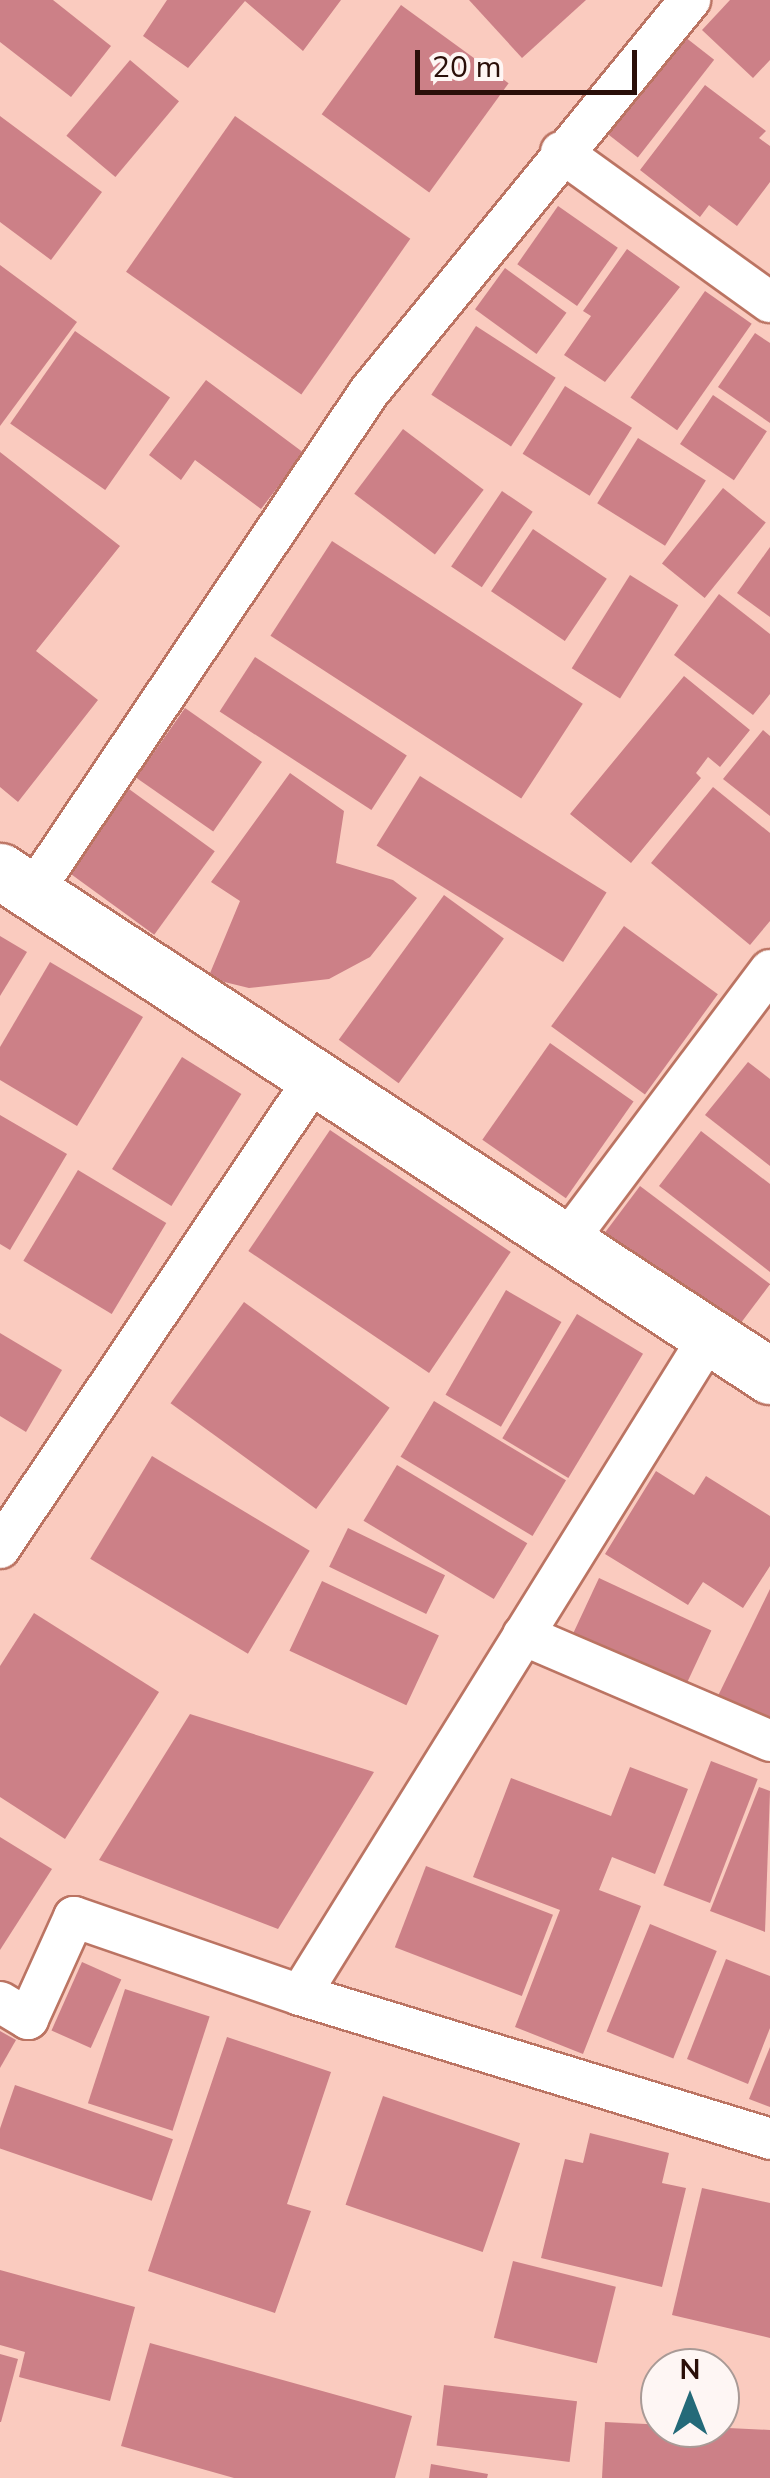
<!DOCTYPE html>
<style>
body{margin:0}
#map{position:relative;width:770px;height:2478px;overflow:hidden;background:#facbbf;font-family:"Nunito Sans",sans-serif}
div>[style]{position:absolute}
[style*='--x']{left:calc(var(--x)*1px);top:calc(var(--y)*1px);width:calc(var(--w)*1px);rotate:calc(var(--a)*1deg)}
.building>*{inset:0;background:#cc8087;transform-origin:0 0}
.roads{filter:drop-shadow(2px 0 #bb7463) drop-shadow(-2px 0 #bb7463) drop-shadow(0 2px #bb7463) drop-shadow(0 -2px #bb7463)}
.lane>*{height:40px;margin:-20px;padding:0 20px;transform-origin:20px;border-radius:20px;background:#fff}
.street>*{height:55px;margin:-27.5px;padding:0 27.5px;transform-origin:27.5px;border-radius:27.5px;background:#fff}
span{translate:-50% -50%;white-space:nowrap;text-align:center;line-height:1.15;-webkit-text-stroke:10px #fef6f4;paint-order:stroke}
.north{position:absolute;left:640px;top:2348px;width:100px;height:100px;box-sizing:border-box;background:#fef6f4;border:2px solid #a99a96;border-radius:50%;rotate:0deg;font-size:28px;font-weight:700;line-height:40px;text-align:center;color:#2a0f09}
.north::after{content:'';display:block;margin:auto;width:35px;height:45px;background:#246a79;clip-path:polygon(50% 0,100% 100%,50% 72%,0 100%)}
.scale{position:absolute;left:415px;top:50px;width:222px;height:45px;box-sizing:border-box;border:5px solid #2a0f09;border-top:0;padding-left:12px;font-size:30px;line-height:35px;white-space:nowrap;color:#2a0f09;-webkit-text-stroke:8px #fef6f4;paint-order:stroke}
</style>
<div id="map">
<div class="building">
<i style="clip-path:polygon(0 0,53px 0,111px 46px,71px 97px,0 42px)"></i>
<i style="clip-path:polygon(167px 0,341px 0,303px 51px,245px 1px,188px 68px,143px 36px)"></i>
<i style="clip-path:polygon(469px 0,586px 0,522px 58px)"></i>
<i style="clip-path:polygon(730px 0,770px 0,770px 60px,753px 78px,702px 30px)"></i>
<i style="left:401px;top:5px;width:133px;height:135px;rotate:36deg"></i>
<i style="left:685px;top:37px;width:37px;height:124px;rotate:38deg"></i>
<i style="left:130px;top:60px;width:64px;height:99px;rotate:40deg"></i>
<i style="clip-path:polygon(705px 85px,766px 131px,759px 138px,770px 146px,770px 182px,737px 226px,709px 205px,700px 217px,640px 170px)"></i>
<i style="clip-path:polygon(0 116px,102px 192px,51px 260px,0 222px)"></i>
<i style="left:235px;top:116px;width:214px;height:190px;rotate:35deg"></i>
<i style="left:558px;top:206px;width:73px;height:71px;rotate:35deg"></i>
<i style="clip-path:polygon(627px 249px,680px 287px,605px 382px,564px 355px,591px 316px,583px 311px)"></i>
<i style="clip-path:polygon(0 265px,77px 322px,0 426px)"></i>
<i style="left:505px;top:268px;width:76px;height:51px;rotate:36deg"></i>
<i style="left:705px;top:291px;width:57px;height:130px;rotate:35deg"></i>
<i style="left:476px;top:326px;width:95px;height:82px;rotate:33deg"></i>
<i style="left:75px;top:331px;width:116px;height:113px;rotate:35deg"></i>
<i style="clip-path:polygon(755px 333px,770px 343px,770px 423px,718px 387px)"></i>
<i style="clip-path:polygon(206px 380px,304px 453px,261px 509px,195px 460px,181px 480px,149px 455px)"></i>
<i style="left:565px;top:386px;width:79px;height:80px;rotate:32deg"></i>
<i style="left:713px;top:395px;width:65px;height:59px;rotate:34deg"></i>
<i style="left:403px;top:429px;width:101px;height:81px;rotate:37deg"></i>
<i style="left:638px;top:438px;width:80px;height:77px;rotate:32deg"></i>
<i style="clip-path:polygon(0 452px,120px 546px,36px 651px,98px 700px,18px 802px,0 787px)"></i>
<i style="left:723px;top:488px;width:55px;height:97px;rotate:39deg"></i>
<i style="left:502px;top:491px;width:37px;height:91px;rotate:34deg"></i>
<i style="left:533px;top:529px;width:89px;height:75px;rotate:34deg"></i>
<i style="left:332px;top:541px;width:299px;height:113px;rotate:33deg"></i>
<i style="clip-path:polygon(770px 547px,770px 617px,737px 593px)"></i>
<i style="left:630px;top:575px;width:57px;height:110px;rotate:32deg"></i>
<i style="clip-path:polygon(719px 594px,770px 634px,770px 694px,753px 715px,674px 655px)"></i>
<i style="left:255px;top:657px;width:181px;height:65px;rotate:33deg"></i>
<i style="clip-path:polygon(684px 676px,750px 730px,720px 767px,708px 757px,696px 773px,701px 778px,631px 863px,570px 814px)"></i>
<i style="left:185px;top:708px;width:94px;height:85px;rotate:35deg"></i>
<i style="clip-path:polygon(763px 730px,770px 736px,770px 816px,723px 779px)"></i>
<i style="clip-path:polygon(290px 773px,344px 811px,336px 863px,393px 880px,417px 898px,370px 957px,329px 979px,249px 988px,208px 978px,240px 901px,211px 882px)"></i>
<i style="left:420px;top:776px;width:220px;height:82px;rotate:32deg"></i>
<i style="clip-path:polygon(713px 787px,770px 833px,770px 921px,750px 945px,651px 863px)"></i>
<i style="left:129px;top:789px;width:106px;height:103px;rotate:36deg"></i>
<i style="left:444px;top:895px;width:74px;height:179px;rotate:36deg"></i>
<i style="left:624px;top:926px;width:116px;height:124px;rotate:36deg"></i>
<i style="clip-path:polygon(0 936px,27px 952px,0 996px)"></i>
<i style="clip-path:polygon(50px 962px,143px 1017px,77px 1126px,0 1080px,0 1047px)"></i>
<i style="left:550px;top:1043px;width:102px;height:118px;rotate:35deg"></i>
<i style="left:182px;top:1057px;width:70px;height:132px;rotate:32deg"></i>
<i style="clip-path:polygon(748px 1062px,770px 1079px,770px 1166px,705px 1115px)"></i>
<i style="clip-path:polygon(0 1115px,67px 1154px,10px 1250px,0 1244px)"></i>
<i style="left:330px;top:1130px;width:218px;height:146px;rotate:34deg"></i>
<i style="clip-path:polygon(701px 1131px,770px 1184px,770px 1272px,659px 1186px)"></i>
<i style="left:78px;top:1170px;width:103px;height:106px;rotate:31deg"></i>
<i style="left:640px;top:1186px;width:163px;height:60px;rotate:37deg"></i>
<i style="left:506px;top:1290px;width:64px;height:121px;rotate:30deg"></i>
<i style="left:244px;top:1302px;width:180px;height:125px;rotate:36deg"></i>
<i style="left:577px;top:1314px;width:77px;height:145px;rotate:31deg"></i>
<i style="clip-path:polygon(0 1333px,62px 1370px,26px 1432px,0 1416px)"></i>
<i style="left:434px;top:1401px;width:154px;height:65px;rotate:31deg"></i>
<i style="left:152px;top:1456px;width:184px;height:120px;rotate:31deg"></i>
<i style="left:397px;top:1465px;width:152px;height:65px;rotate:31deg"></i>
<i style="clip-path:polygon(656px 1471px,694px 1495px,706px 1476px,770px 1516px,770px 1566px,743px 1608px,703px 1582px,688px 1605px,605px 1554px)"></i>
<i style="left:348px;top:1528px;width:108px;height:43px;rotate:26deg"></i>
<i style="left:599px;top:1578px;width:124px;height:64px;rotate:25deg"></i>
<i style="left:322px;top:1581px;width:129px;height:77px;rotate:25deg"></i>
<i style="clip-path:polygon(770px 1589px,770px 1726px,716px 1700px)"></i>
<i style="clip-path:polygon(34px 1613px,159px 1692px,65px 1839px,0 1797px,0 1666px)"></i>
<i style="clip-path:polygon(190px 1714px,374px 1772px,278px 1929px,99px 1860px)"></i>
<i style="left:711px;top:1761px;width:50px;height:133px;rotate:21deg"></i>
<i style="clip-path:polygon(630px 1767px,688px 1789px,655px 1874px,612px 1857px,599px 1890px,641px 1906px,583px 2054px,515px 2027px,560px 1910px,473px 1877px,511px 1778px,611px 1816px)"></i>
<i style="clip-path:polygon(759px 1787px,770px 1791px,765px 1932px,710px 1911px)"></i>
<i style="clip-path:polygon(0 1837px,52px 1869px,0 1950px)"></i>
<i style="left:426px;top:1866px;width:136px;height:87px;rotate:21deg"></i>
<i style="left:650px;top:1924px;width:72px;height:116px;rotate:22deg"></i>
<i style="clip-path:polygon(726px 1959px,770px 1976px,770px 2028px,748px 2084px,687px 2059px)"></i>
<i style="left:82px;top:1962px;width:43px;height:75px;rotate:24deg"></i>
<i style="left:125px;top:1989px;width:89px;height:120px;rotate:18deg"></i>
<i style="clip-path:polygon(0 2031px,16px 2040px,0 2068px)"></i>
<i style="clip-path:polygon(227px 2037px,331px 2072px,287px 2204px,311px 2211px,275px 2313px,148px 2271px)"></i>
<i style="clip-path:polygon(770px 2047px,770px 2107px,749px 2099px)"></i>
<i style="left:15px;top:2085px;width:167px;height:65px;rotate:19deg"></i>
<i style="left:383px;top:2096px;width:145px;height:115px;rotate:19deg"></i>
<i style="clip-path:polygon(590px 2133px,669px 2153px,662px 2183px,686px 2188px,662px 2287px,541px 2258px,565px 2159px,583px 2163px)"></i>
<i style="clip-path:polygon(702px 2188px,770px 2203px,770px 2338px,672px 2315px)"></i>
<i style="left:513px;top:2261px;width:106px;height:79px;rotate:14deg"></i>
<i style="clip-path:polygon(0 2270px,135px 2307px,110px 2401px,19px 2377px,25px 2352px,0 2345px)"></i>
<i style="clip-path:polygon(150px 2343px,412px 2416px,395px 2478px,234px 2478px,121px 2446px)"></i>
<i style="clip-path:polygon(0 2354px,18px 2359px,1px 2422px,0 2422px)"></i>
<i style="left:444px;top:2385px;width:134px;height:61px;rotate:7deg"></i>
<i style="clip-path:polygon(605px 2422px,770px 2430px,770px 2478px,602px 2478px)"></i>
<i style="clip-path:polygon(431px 2464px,488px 2474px,487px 2478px,429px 2478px)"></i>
</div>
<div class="roads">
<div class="lane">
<i style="--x:561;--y:152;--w:257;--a:35.7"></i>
<i style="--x:32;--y:893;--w:604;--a:-56.07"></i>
<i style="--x:369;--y:392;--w:507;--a:-50.69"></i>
<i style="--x:566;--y:1242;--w:340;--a:-53.1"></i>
<i style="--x:0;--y:1548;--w:569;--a:-56.17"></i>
<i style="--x:523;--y:1635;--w:269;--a:23.2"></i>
<i style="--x:300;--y:1995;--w:775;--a:-58.14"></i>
<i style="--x:0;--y:2002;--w:33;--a:31"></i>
<i style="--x:28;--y:2019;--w:112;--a:-65.7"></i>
<i style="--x:74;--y:1917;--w:239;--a:19"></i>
<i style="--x:300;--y:1995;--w:492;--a:17"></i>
</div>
<div class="street">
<i style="--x:0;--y:871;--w:921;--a:33.26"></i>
</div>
</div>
<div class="north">N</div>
<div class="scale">20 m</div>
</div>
